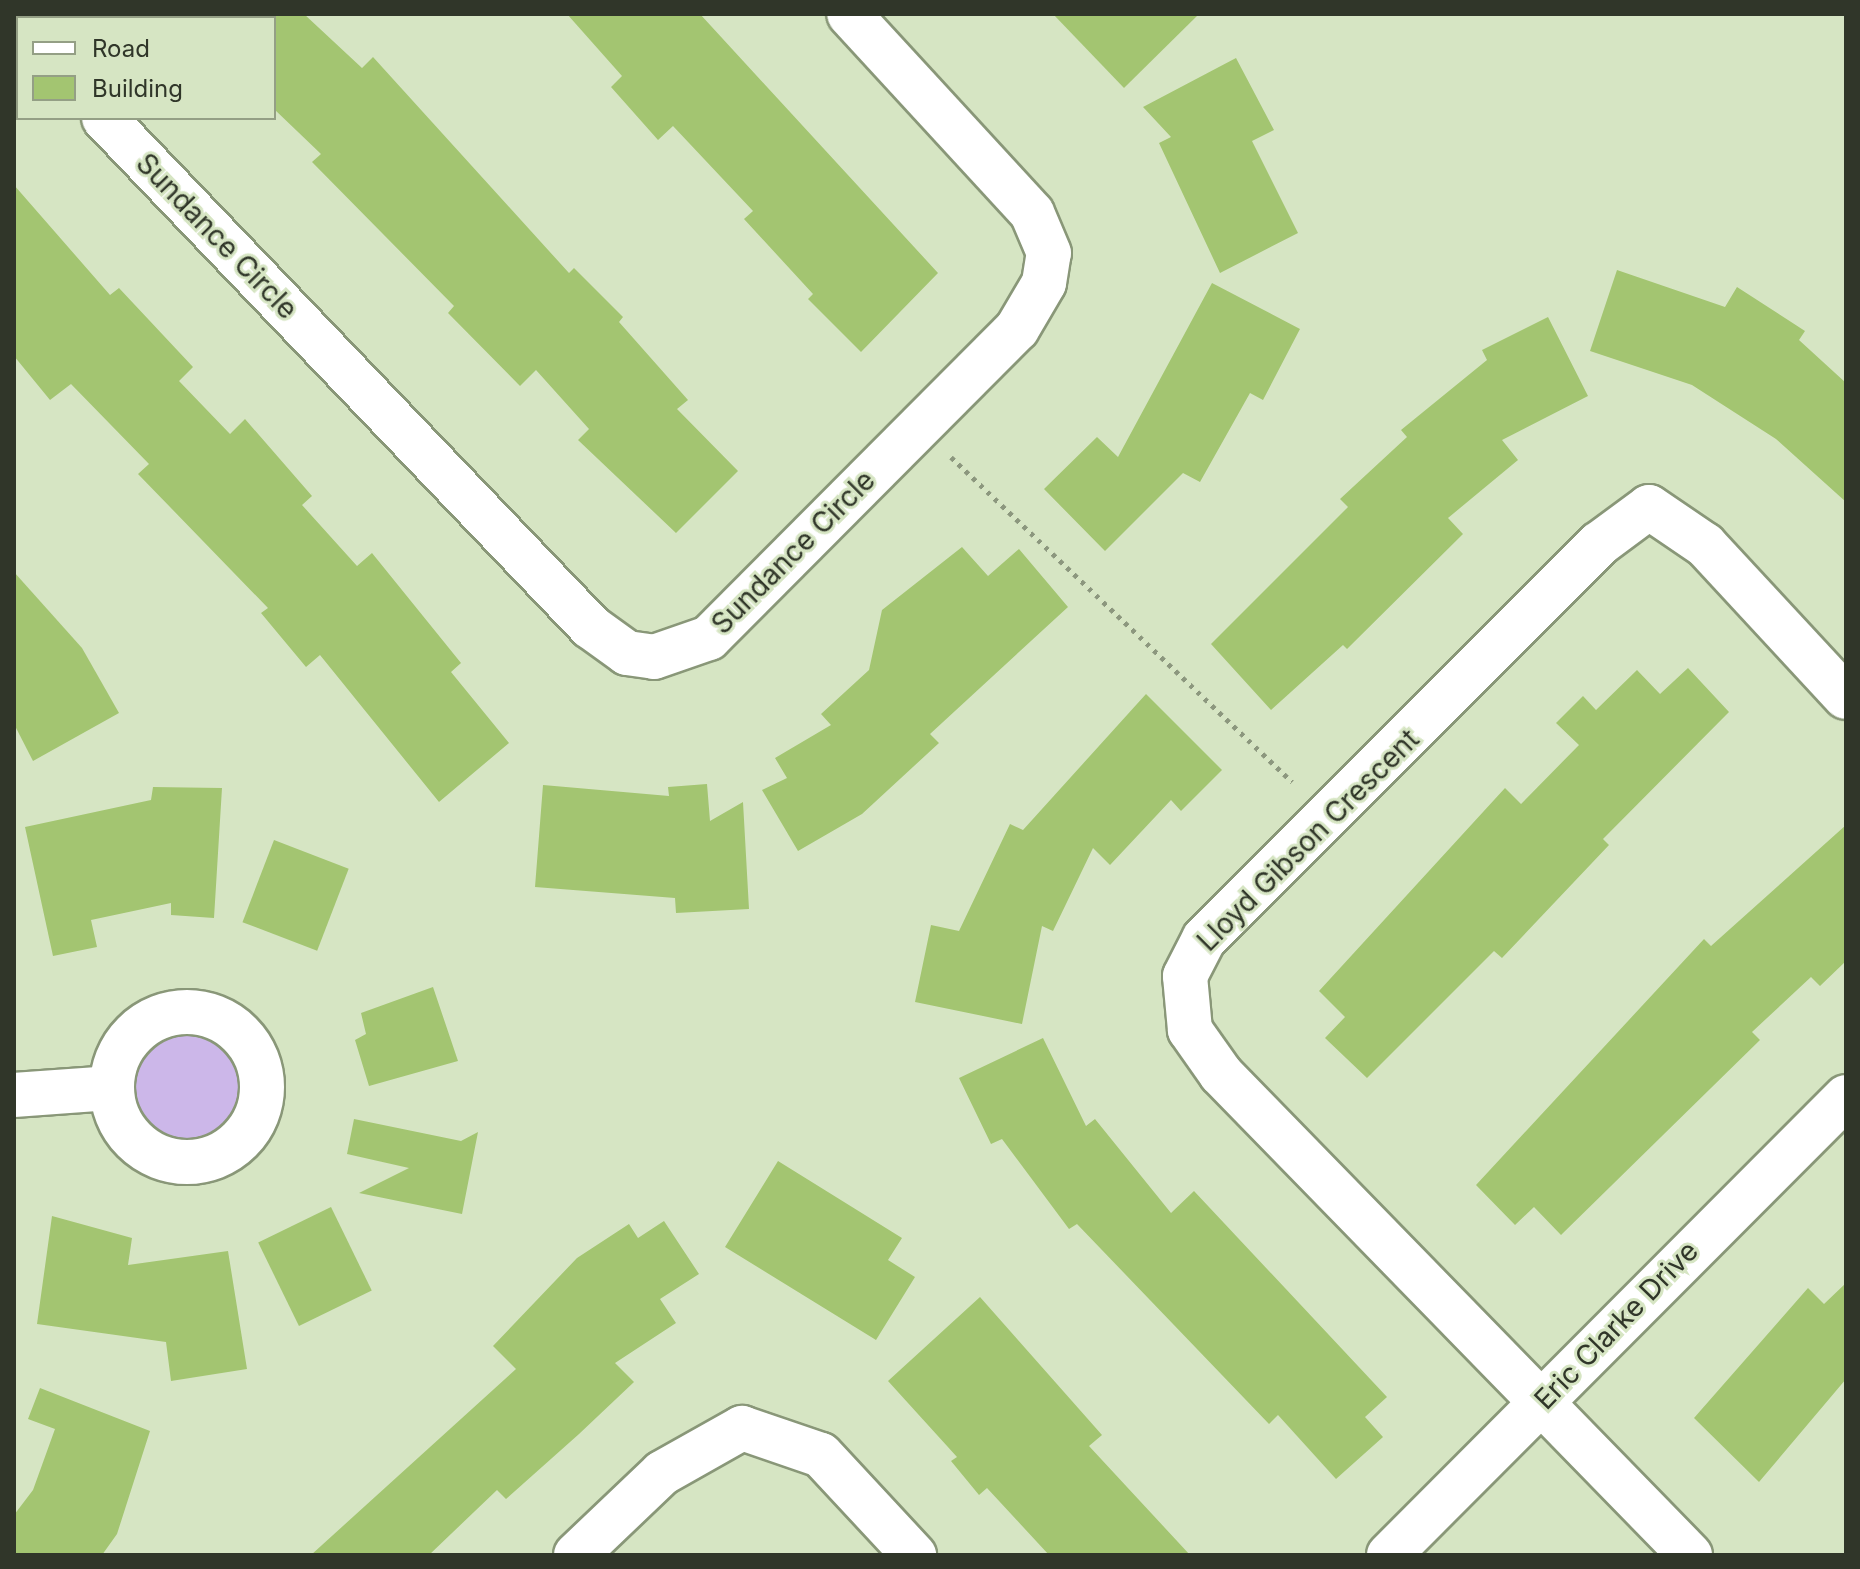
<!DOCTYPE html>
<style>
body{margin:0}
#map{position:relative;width:1860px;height:1569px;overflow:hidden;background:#d6e5c3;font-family:Inter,sans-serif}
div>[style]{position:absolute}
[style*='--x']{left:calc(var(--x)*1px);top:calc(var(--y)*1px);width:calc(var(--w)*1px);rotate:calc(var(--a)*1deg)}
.green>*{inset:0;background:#ccb7e9}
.round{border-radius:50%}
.building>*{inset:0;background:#a3c571;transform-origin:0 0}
.path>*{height:5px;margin-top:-2.5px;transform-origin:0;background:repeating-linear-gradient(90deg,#8c977e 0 4px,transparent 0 10px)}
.roads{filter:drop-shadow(2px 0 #899778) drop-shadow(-2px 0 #899778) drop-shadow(0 2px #899778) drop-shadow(0 -2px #899778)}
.street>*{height:44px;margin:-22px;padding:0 22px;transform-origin:22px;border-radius:22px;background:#fff}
.street>.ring{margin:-22px;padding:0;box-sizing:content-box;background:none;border:44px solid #fff;border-radius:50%}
span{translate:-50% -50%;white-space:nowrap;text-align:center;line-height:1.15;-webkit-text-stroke:6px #d6e5c3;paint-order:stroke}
.street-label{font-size:28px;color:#303629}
.frame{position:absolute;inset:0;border:16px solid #303629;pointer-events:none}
.legend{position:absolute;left:16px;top:16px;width:260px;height:104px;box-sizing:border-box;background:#d6e5c3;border:2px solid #949f85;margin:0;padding:10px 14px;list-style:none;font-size:24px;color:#303629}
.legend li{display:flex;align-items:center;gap:16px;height:40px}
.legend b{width:40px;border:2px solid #949f85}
</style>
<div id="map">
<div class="green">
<i class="round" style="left:134px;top:1032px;width:108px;height:108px"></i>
</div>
<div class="building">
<i style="clip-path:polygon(274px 14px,304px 14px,362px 68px,373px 57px,569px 273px,574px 268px,623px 317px,619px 322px,688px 400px,677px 409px,738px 471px,676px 533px,578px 440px,589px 429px,536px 370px,520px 386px,448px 313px,454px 306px,312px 162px,321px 154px,274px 109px)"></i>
<i style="clip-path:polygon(567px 14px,700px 14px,938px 273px,861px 352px,808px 299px,813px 294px,744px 219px,753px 211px,673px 126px,658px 140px,611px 87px,622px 76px)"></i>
<i style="clip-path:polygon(1053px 14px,1199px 14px,1124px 88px)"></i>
<i style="clip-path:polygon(1236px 58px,1274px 130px,1252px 141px,1298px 233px,1220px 273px,1159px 143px,1171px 137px,1143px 107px)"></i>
<i style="clip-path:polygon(14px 185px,110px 295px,119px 288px,193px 367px,179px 381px,230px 434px,245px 419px,312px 496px,302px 505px,357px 566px,372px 553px,461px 663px,451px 672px,509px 743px,439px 802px,320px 655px,306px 667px,261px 613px,268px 608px,138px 474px,149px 464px,71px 384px,50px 400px,14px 356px)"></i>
<i style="clip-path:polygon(1617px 270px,1725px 307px,1737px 287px,1805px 331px,1799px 340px,1846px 383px,1846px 502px,1776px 439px,1692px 385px,1590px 351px)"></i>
<i style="clip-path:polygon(1212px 283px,1300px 329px,1263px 400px,1250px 393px,1200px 482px,1183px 473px,1105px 551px,1044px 489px,1097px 437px,1118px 457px)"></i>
<i style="clip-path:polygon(1548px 317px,1588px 396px,1502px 440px,1518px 460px,1448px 518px,1463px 534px,1347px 649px,1343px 645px,1271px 710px,1211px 644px,1348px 507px,1340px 499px,1407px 437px,1401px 430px,1487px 360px,1482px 350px)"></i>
<i style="clip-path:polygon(962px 547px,988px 576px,1019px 549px,1068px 607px,930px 734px,939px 743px,862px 814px,798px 851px,762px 790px,787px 778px,775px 758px,831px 725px,821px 714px,869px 670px,882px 610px)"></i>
<i style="clip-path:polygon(14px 572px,82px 648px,119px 713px,33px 761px,14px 724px)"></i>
<i style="clip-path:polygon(1688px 668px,1729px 712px,1603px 839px,1609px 845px,1502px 958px,1494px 951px,1367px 1078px,1325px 1038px,1345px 1017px,1319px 991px,1505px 788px,1521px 804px,1579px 745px,1556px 723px,1583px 696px,1596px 710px,1637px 670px,1660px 694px)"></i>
<i style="clip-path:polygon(1146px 694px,1222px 770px,1181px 811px,1171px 800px,1110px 865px,1093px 848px,1053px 931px,1042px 926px,1022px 1024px,915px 1002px,931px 925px,959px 931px,1010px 824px,1023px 830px)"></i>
<i style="clip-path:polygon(707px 784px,710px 821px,743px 802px,749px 909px,676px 913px,675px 898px,535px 887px,543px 785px,669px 796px,668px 787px)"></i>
<i style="clip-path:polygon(153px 787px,222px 788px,214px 918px,171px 915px,171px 903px,91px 920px,97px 947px,53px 956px,25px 827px,151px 800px)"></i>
<i style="clip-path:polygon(1846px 825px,1846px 961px,1820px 986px,1811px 977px,1752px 1032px,1760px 1040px,1561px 1235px,1534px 1207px,1515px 1225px,1476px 1185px,1704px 939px,1711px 946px)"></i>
<i style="left:274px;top:840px;width:80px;height:88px;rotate:21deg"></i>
<i style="clip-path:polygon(433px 987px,458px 1061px,369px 1086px,355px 1040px,366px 1034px,361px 1013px)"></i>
<i style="clip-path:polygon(1043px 1038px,1086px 1126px,1095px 1119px,1171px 1213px,1194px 1191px,1387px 1397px,1365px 1417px,1383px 1437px,1336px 1479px,1278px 1415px,1269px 1424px,1077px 1224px,1069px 1229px,1002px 1139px,991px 1144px,959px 1078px)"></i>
<i style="clip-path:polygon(354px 1119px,461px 1141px,478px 1132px,462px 1214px,359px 1193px,409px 1168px,347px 1154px)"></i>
<i style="clip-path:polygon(778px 1161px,902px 1238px,888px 1260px,915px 1277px,876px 1340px,725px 1247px)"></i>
<i style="left:331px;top:1207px;width:93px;height:81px;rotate:64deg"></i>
<i style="clip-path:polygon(52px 1216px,132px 1238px,128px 1265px,228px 1251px,247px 1369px,171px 1381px,166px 1342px,37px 1324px)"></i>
<i style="clip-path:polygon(664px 1221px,699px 1274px,660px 1299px,676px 1323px,615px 1363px,634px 1382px,579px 1434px,506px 1499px,497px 1490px,429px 1555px,311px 1555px,516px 1369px,493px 1346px,577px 1258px,629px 1224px,638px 1238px)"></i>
<i style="clip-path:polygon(1846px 1283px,1846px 1379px,1759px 1482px,1694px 1418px,1808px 1288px,1824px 1304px)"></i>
<i style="clip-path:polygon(980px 1297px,1102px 1435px,1089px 1446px,1190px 1555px,1049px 1555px,987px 1488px,979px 1495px,951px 1461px,957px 1457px,888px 1381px)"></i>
<i style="clip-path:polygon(40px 1388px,150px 1431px,117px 1534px,102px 1555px,14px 1555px,14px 1515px,33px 1490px,55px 1429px,28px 1419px)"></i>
</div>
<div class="path">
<i style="--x:951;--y:457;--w:471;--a:43.6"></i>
</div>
<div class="roads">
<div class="street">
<i style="--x:14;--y:23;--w:6;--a:51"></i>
<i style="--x:104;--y:118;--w:704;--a:46.27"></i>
<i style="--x:591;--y:627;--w:44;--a:35.8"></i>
<i style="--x:627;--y:653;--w:27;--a:8"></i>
<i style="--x:654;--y:657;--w:58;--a:-19.1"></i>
<i style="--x:709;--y:638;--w:436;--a:-45.1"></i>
<i style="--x:1017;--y:329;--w:53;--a:-59.6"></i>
<i style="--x:1044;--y:283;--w:30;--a:-81"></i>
<i style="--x:1049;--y:253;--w:43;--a:-113"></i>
<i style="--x:1032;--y:213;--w:270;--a:-132.6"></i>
<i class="ring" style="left:112px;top:1012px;width:106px;height:106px"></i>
<i style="--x:14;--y:1095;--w:98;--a:-4.1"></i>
<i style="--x:576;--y:1555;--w:119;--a:-43.6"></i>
<i style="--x:662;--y:1473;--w:92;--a:-29.4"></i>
<i style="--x:742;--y:1428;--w:83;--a:18.9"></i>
<i style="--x:821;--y:1455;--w:137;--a:47.1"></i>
<i style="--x:1389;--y:1555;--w:647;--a:-45.06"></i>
<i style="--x:1690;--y:1555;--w:672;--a:-134.28"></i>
<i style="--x:1221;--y:1074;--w:54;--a:-125.2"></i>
<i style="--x:1190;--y:1030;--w:54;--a:-95.3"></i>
<i style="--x:1185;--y:976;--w:42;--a:-62.8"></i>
<i style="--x:1204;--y:939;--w:559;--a:-45"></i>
<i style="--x:1599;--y:544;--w:62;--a:-36.5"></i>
<i style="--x:1649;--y:507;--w:68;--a:34.2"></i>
<i style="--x:1705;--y:545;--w:207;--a:47.2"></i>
</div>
</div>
<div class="street-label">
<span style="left:217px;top:236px;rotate:46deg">Sundance Circle</span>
<span style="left:793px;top:552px;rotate:-45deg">Sundance Circle</span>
<span style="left:1308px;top:840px;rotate:-45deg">Lloyd Gibson Crescent</span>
<span style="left:1616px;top:1325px;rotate:-46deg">Eric Clarke Drive</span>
</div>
<div class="frame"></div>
<ul class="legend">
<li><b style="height:10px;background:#fff"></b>Road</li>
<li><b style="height:22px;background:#a3c571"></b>Building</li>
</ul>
</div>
